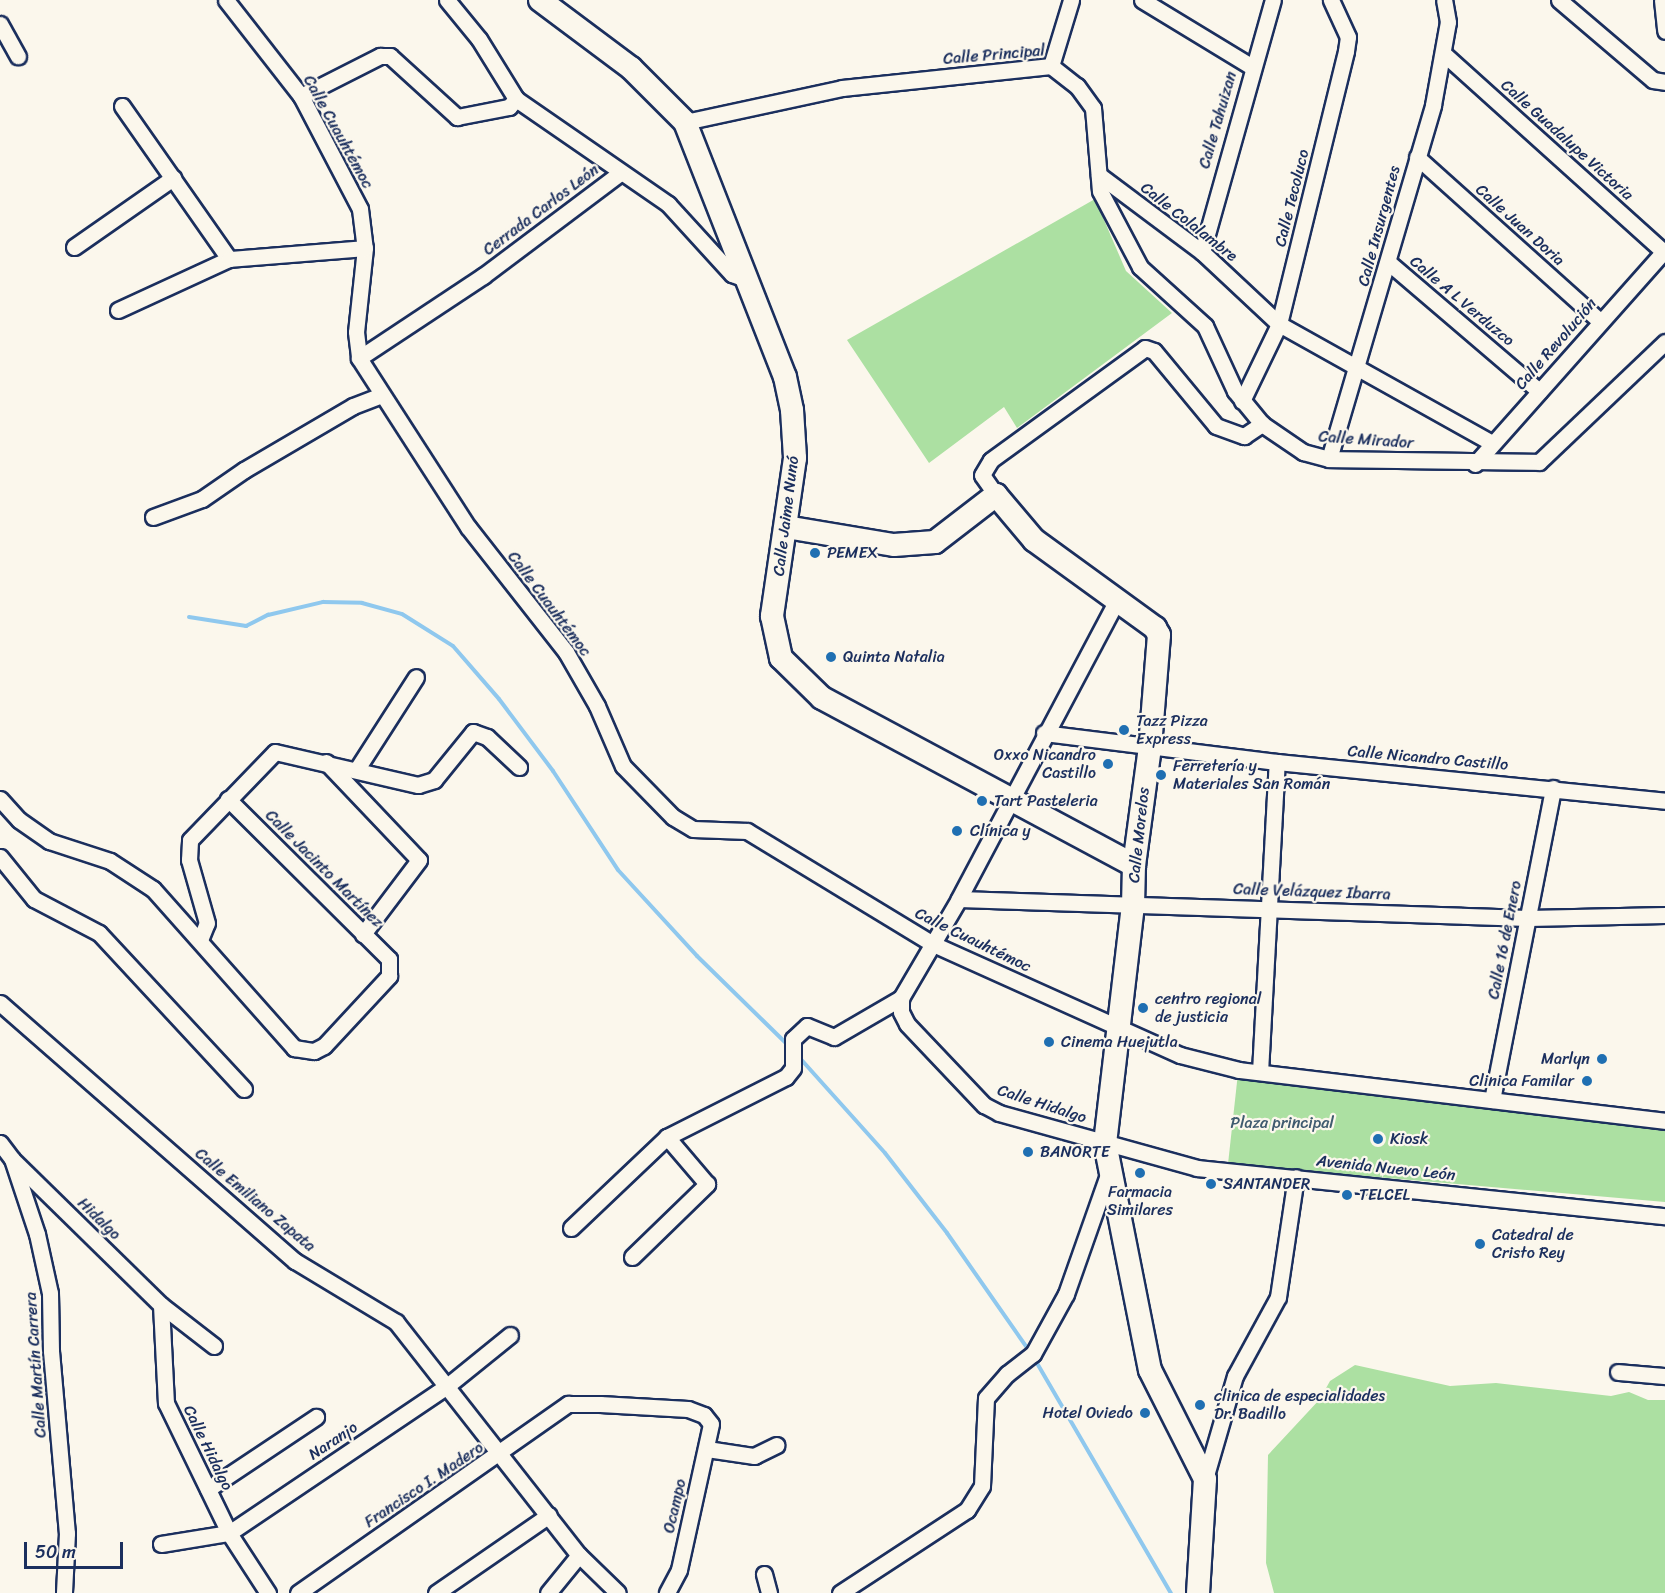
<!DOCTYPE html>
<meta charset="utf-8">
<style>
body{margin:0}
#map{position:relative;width:1665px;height:1593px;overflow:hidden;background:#fbf7ec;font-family:Sriracha,sans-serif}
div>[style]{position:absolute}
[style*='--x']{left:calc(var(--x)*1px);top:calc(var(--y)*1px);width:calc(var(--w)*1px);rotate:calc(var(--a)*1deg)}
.green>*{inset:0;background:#ace0a2}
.stream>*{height:4px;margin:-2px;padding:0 2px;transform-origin:2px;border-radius:2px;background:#8fc8ee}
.roads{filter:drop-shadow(2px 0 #1b2f5e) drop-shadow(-2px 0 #1b2f5e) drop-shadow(0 2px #1b2f5e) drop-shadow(0 -2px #1b2f5e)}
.minor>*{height:15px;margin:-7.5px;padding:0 7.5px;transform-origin:7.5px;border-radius:7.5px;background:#fbf7ec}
.secondary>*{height:22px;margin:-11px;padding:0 11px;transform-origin:11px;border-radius:11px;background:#fbf7ec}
.dots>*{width:16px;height:16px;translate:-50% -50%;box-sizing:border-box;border:3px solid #fbf7ec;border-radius:50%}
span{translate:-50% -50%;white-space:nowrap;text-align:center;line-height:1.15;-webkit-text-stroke:4.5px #fbf7ec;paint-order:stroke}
.street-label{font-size:16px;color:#1b2f5e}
.poi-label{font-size:16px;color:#1b2f5e}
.left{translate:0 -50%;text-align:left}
.right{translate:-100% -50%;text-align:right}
.park-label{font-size:16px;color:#3f5b6f}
.scale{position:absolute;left:24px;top:1542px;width:99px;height:27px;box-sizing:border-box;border:3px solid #1b2f5e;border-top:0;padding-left:8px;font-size:18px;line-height:21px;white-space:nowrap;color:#1b2f5e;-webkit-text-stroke:4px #fbf7ec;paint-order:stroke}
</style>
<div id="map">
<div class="green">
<i style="clip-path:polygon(1095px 199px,1126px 271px,1172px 313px,1017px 428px,1004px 407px,929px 463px,847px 340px)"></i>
<i style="clip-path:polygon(1238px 1073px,1665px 1122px,1665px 1202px,1228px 1164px)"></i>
<i style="clip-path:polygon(1355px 1365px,1450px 1386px,1496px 1383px,1611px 1396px,1629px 1392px,1648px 1400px,1665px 1400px,1665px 1593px,1274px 1593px,1266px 1563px,1268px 1455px,1320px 1399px,1330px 1381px)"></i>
</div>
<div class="stream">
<i style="--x:189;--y:617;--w:58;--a:9"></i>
<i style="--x:246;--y:626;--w:25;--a:-27"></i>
<i style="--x:268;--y:615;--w:57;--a:-13.3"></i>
<i style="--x:323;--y:602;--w:39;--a:1"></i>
<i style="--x:362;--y:603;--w:41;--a:15.4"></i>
<i style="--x:402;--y:614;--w:60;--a:32.1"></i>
<i style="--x:453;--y:646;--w:70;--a:49"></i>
<i style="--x:499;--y:699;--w:90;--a:53.1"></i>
<i style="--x:553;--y:771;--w:118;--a:56.7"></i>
<i style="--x:618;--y:870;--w:117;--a:47.4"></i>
<i style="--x:697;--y:956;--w:129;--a:44.4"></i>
<i style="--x:798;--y:1056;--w:130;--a:48.1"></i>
<i style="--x:885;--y:1153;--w:101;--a:52.2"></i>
<i style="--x:947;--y:1233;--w:145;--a:55.1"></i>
<i style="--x:1034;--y:1358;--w:272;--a:59.8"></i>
</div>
<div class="roads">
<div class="minor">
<i style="--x:226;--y:0;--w:122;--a:52"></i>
<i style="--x:301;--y:96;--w:127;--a:62.4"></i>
<i style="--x:360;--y:209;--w:39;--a:83"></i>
<i style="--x:365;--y:248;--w:84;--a:96.1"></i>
<i style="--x:356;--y:332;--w:26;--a:83"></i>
<i style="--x:359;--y:358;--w:201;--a:57.2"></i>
<i style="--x:468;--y:527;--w:159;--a:51.9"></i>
<i style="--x:566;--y:652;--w:62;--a:60.1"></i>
<i style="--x:597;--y:706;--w:65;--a:66.6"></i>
<i style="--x:623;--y:766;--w:71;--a:45.6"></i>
<i style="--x:673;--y:817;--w:23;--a:31"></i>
<i style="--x:693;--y:829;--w:54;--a:2.1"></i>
<i style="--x:747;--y:831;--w:218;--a:31.3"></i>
<i style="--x:933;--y:944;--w:271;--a:24.2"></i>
<i style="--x:1180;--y:1055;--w:61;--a:14.3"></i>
<i style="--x:1239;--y:1070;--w:429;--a:6.8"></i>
<i style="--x:447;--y:0;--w:50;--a:50.6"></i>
<i style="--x:479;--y:39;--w:70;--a:58.3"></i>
<i style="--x:516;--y:99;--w:185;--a:34.6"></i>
<i style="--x:668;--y:204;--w:95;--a:47.6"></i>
<i style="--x:732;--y:274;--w:17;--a:21"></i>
<i style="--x:1142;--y:0;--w:129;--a:31.3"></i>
<i style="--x:1559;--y:0;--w:123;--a:40.4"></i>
<i style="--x:1653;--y:80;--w:12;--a:9"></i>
<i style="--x:1662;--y:0;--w:31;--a:84"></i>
<i style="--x:0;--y:24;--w:37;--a:61"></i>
<i style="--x:1444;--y:54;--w:297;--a:42"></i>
<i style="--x:1051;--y:66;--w:69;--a:-73.1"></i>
<i style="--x:301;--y:96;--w:89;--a:-26.9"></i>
<i style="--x:380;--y:56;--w:10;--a:0"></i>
<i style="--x:390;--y:56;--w:91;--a:42.3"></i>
<i style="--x:457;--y:117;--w:53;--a:-10.9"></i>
<i style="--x:509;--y:107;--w:11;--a:-49"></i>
<i style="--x:122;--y:106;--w:187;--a:55"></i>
<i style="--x:685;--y:122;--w:161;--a:-12.2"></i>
<i style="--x:842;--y:88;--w:210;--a:-6"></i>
<i style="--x:1051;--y:66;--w:33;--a:38"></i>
<i style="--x:1077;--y:86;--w:27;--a:54"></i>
<i style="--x:1093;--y:108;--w:83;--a:85.2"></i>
<i style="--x:1100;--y:191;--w:86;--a:62.2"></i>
<i style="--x:1140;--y:267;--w:88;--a:42.2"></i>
<i style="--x:1205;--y:326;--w:72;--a:65.2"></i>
<i style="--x:1235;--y:391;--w:43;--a:50.7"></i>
<i style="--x:1262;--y:424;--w:50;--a:34.3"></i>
<i style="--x:1303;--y:452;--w:27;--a:15"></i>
<i style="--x:1329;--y:459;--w:210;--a:0.8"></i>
<i style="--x:1539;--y:462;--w:174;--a:-43.6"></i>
<i style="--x:1417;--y:157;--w:246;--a:41.9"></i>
<i style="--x:1099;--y:175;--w:129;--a:36.8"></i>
<i style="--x:1202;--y:252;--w:105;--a:43.1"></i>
<i style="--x:1279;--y:324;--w:244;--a:29.2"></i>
<i style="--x:74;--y:247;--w:121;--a:-34.9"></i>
<i style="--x:1202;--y:252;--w:262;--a:-74.3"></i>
<i style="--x:1388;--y:262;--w:199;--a:40.5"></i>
<i style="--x:118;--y:310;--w:122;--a:-24.7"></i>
<i style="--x:229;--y:259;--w:136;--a:-4.6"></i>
<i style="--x:359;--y:358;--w:149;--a:-33.5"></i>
<i style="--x:483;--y:276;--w:171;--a:-36.9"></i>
<i style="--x:1242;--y:401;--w:85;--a:-64.3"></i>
<i style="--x:1279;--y:324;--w:281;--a:-76.2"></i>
<i style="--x:1346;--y:51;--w:14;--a:-82"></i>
<i style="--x:1348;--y:37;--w:41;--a:-114.7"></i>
<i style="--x:1329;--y:459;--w:369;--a:-73.6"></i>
<i style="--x:1433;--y:105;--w:84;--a:-79.8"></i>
<i style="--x:1448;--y:22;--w:22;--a:-100"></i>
<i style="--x:1475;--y:464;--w:286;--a:-48.4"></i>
<i style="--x:996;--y:495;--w:24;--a:-125"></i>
<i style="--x:982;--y:475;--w:17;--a:-59"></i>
<i style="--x:991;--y:460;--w:190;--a:-36"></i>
<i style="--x:1145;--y:348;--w:9;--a:18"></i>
<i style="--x:1154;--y:351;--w:97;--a:50.4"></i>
<i style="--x:1216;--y:426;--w:30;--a:20"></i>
<i style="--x:1244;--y:436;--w:22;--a:-34"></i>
<i style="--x:153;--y:517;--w:52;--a:-20.2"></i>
<i style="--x:202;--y:499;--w:51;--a:-34.6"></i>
<i style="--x:244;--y:470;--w:126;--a:-30.4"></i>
<i style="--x:353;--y:406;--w:30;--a:-21"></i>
<i style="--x:1116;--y:602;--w:336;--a:117.9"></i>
<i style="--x:959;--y:899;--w:115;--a:120.4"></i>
<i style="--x:901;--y:998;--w:14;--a:90"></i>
<i style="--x:901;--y:1012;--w:13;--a:63"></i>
<i style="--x:907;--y:1024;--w:112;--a:46.5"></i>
<i style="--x:984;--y:1105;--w:17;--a:28"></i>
<i style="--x:999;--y:1113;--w:205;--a:15.5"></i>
<i style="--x:1197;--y:1168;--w:470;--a:5.9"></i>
<i style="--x:1044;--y:733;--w:235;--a:7.1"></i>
<i style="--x:1277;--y:762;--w:390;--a:5.7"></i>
<i style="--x:326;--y:762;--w:135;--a:46.5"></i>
<i style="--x:419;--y:860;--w:93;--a:127.1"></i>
<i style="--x:357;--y:769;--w:109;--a:-57.3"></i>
<i style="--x:0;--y:799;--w:28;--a:48"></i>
<i style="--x:19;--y:820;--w:37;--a:35"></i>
<i style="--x:49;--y:841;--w:64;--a:18.2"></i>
<i style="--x:110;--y:861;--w:51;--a:33.1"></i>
<i style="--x:153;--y:889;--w:213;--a:48.4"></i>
<i style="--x:294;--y:1048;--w:20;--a:9"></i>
<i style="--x:314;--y:1051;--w:11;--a:-27"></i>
<i style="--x:324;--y:1046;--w:96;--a:-47.1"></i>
<i style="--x:389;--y:976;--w:17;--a:-90"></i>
<i style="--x:389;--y:959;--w:227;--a:-135.2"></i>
<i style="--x:0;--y:857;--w:54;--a:51"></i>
<i style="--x:34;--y:899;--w:73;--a:27.6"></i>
<i style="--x:99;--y:933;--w:213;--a:47.1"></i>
<i style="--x:959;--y:899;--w:569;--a:1.91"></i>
<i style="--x:1528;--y:918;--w:137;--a:-1.3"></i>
<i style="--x:200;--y:940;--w:18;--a:-68"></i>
<i style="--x:207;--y:923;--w:66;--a:-105.9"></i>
<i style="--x:189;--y:860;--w:20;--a:-87"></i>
<i style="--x:190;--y:840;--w:122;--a:-46"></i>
<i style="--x:275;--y:752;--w:147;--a:13"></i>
<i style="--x:418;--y:785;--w:17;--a:-17"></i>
<i style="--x:434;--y:780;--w:62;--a:-50.9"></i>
<i style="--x:473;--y:732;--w:15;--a:20"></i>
<i style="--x:487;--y:737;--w:44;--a:43.2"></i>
<i style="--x:0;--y:1003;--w:392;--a:41.2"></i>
<i style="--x:295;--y:1261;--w:118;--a:31.1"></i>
<i style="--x:396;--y:1322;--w:296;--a:51.9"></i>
<i style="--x:579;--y:1555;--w:54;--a:44.3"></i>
<i style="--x:1260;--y:1072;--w:310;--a:-86.9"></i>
<i style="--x:1492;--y:1100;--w:318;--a:-78.9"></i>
<i style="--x:0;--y:1143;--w:20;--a:53"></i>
<i style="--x:12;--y:1159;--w:79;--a:71.6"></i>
<i style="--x:37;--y:1234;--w:60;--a:77.6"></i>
<i style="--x:50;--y:1293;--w:58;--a:89"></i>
<i style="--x:51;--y:1351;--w:183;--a:85"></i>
<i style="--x:67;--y:1533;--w:60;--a:92.9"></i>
<i style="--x:14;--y:1161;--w:206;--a:44.4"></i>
<i style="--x:161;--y:1305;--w:67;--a:37.7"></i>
<i style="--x:571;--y:1228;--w:132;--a:-43.5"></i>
<i style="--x:667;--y:1137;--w:133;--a:-26.8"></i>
<i style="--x:786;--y:1077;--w:11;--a:-52"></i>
<i style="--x:793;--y:1068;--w:29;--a:-90"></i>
<i style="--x:793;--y:1039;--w:19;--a:-43"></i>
<i style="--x:807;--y:1026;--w:29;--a:22"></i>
<i style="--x:834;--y:1037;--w:78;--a:-30.2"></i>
<i style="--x:632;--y:1257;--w:105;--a:-44.2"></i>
<i style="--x:707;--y:1184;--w:62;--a:-130.4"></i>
<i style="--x:161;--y:1305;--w:98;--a:87.1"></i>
<i style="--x:166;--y:1403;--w:144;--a:64.1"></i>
<i style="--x:229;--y:1533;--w:72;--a:57"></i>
<i style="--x:1618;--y:1372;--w:47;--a:4.9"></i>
<i style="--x:707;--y:1449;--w:48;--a:8.5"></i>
<i style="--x:754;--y:1456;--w:25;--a:-26"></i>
<i style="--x:1205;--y:1479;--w:107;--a:-73.8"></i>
<i style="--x:1235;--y:1376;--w:90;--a:-61.4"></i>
<i style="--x:1278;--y:1297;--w:121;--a:-81.5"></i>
<i style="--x:208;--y:1489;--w:130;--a:-33.7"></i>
<i style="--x:161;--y:1544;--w:69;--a:-9.2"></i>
<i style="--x:229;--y:1533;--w:263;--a:-34"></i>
<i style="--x:447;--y:1386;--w:81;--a:-39"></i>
<i style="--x:764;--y:1574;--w:20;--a:75"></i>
<i style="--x:298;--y:1593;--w:330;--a:-35"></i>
<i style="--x:568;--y:1404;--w:32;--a:0"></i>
<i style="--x:600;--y:1404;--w:88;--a:3.3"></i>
<i style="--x:688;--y:1409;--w:17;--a:21"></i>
<i style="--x:704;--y:1415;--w:11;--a:52"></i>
<i style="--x:711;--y:1424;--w:149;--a:102.4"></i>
<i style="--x:679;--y:1570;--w:26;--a:118"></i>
<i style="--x:436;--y:1593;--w:137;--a:-34.6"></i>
<i style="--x:548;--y:1593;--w:49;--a:-50.8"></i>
<i style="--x:840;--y:1593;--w:152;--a:-33.2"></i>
<i style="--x:967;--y:1510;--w:28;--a:-58"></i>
<i style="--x:982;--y:1486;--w:88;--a:-87.4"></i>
<i style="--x:986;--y:1398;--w:32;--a:-49"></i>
<i style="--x:1007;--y:1374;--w:33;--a:-38"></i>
<i style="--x:1033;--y:1354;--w:68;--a:-61.2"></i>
<i style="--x:1066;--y:1294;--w:129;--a:-70.6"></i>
</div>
<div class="secondary">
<i style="--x:540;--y:0;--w:114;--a:36.8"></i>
<i style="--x:631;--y:68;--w:76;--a:45"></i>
<i style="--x:685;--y:122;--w:274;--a:68.6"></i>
<i style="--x:785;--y:377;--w:34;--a:78"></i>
<i style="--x:792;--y:410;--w:48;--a:86.4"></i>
<i style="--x:795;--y:458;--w:160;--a:98.3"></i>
<i style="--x:772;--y:616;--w:43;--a:77.9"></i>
<i style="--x:781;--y:658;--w:57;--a:44.3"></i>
<i style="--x:822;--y:698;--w:354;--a:28.2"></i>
<i style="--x:786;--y:527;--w:109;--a:9.5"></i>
<i style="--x:894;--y:545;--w:41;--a:-4.2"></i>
<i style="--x:935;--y:542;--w:77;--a:-37.6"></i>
<i style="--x:996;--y:495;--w:59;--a:49.8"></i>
<i style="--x:1034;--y:540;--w:150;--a:36"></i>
<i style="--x:1155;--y:628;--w:8;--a:60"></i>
<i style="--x:1159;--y:635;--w:112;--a:94.6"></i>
<i style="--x:1150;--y:747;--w:119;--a:97.7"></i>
<i style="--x:1134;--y:865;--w:40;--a:91.4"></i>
<i style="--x:1133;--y:905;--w:240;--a:96.7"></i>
<i style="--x:1105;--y:1143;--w:231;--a:78.8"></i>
<i style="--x:1150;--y:1370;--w:122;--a:63.2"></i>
<i style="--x:1205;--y:1479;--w:114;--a:93.5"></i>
</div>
</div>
<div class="dots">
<i style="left:815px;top:553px;background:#1f6fb2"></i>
<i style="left:831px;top:657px;background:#1f6fb2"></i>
<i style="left:1124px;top:730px;background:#1f6fb2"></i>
<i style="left:1108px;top:764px;background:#1f6fb2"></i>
<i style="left:1161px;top:775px;background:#1f6fb2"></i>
<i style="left:982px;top:801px;background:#1f6fb2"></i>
<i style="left:957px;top:831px;background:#1f6fb2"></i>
<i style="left:1143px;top:1008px;background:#1f6fb2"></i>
<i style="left:1049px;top:1042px;background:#1f6fb2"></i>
<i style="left:1602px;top:1059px;background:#1f6fb2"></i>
<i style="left:1587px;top:1081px;background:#1f6fb2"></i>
<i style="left:1378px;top:1139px;background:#1f6fb2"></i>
<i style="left:1028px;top:1152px;background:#1f6fb2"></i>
<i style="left:1140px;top:1173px;background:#1f6fb2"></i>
<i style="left:1211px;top:1184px;background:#1f6fb2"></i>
<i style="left:1347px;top:1195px;background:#1f6fb2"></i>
<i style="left:1480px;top:1244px;background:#1f6fb2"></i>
<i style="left:1200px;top:1405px;background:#1f6fb2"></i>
<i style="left:1145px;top:1413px;background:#1f6fb2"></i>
</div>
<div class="street-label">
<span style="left:994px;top:55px;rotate:-5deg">Calle Principal</span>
<span style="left:1218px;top:120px;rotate:-74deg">Calle Tahuizan</span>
<span style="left:338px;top:132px;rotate:61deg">Calle Cuauhtémoc</span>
<span style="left:1567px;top:140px;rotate:42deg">Calle Guadalupe Victoria</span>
<span style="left:1292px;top:198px;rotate:-76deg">Calle Tecoluco</span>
<span style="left:541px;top:210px;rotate:-37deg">Cerrada Carlos León</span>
<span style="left:1189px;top:222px;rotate:38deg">Calle Colalambre</span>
<span style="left:1520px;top:225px;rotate:42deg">Calle Juan Doria</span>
<span style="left:1379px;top:226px;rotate:-75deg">Calle Insurgentes</span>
<span style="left:1462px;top:301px;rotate:40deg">Calle A L Verduzco</span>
<span style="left:1556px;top:344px;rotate:-49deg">Calle Revolución</span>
<span style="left:1366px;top:440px;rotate:4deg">Calle Mirador</span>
<span style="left:786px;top:516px;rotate:-83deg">Calle Jaime Nunó</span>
<span style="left:549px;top:604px;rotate:53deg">Calle Cuauhtémoc</span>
<span style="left:1428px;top:758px;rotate:5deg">Calle Nicandro Castillo</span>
<span style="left:1139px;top:835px;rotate:-84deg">Calle Morelos</span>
<span style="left:324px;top:869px;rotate:45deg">Calle Jacinto Martínez</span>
<span style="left:1312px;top:892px;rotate:2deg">Calle Velázquez Ibarra</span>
<span style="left:973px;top:940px;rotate:26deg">Calle Cuauhtémoc</span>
<span style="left:1505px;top:940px;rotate:-79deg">Calle 16 de Enero</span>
<span style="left:1042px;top:1104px;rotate:18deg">Calle Hidalgo</span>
<span style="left:1386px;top:1168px;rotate:6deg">Avenida Nuevo León</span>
<span style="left:255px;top:1200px;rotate:40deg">Calle Emiliano Zapata</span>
<span style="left:99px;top:1219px;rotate:44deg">Hidalgo</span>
<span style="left:36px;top:1365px;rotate:-94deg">Calle Martín Carrera</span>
<span style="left:333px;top:1441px;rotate:-34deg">Naranjo</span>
<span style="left:208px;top:1448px;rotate:64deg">Calle Hidalgo</span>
<span style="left:424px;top:1485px;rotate:-34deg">Francisco I. Madero</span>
<span style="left:675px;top:1506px;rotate:-77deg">Ocampo</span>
</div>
<div class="poi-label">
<span class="left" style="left:827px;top:553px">PEMEX</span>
<span class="left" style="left:843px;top:657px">Quinta Natalia</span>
<span class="left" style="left:1136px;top:730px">Tazz Pizza<br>Express</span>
<span class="right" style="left:1096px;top:764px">Oxxo Nicandro<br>Castillo</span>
<span class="left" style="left:1173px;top:775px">Ferretería y<br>Materiales San Román</span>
<span class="left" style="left:994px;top:801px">Tart Pasteleria</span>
<span class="left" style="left:970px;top:831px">Clínica y</span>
<span class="left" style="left:1155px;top:1008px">centro regional<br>de justicia</span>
<span class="left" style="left:1061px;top:1042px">Cinema Huejutla</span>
<span class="right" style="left:1590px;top:1059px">Marlyn</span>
<span class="right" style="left:1574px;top:1081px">Clinica Familar</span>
<span class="left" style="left:1390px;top:1139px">Kiosk</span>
<span class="left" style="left:1040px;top:1152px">BANORTE</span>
<span class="left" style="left:1223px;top:1184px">SANTANDER</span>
<span style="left:1140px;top:1201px">Farmacia<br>Similares</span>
<span class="left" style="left:1359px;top:1195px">TELCEL</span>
<span class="left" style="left:1492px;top:1244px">Catedral de<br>Cristo Rey</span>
<span class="left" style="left:1214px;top:1405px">clinica de especialidades<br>Dr. Badillo</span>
<span class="right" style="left:1133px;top:1413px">Hotel Oviedo</span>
</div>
<div class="park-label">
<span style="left:1282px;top:1123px">Plaza principal</span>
</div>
<div class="scale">50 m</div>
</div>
